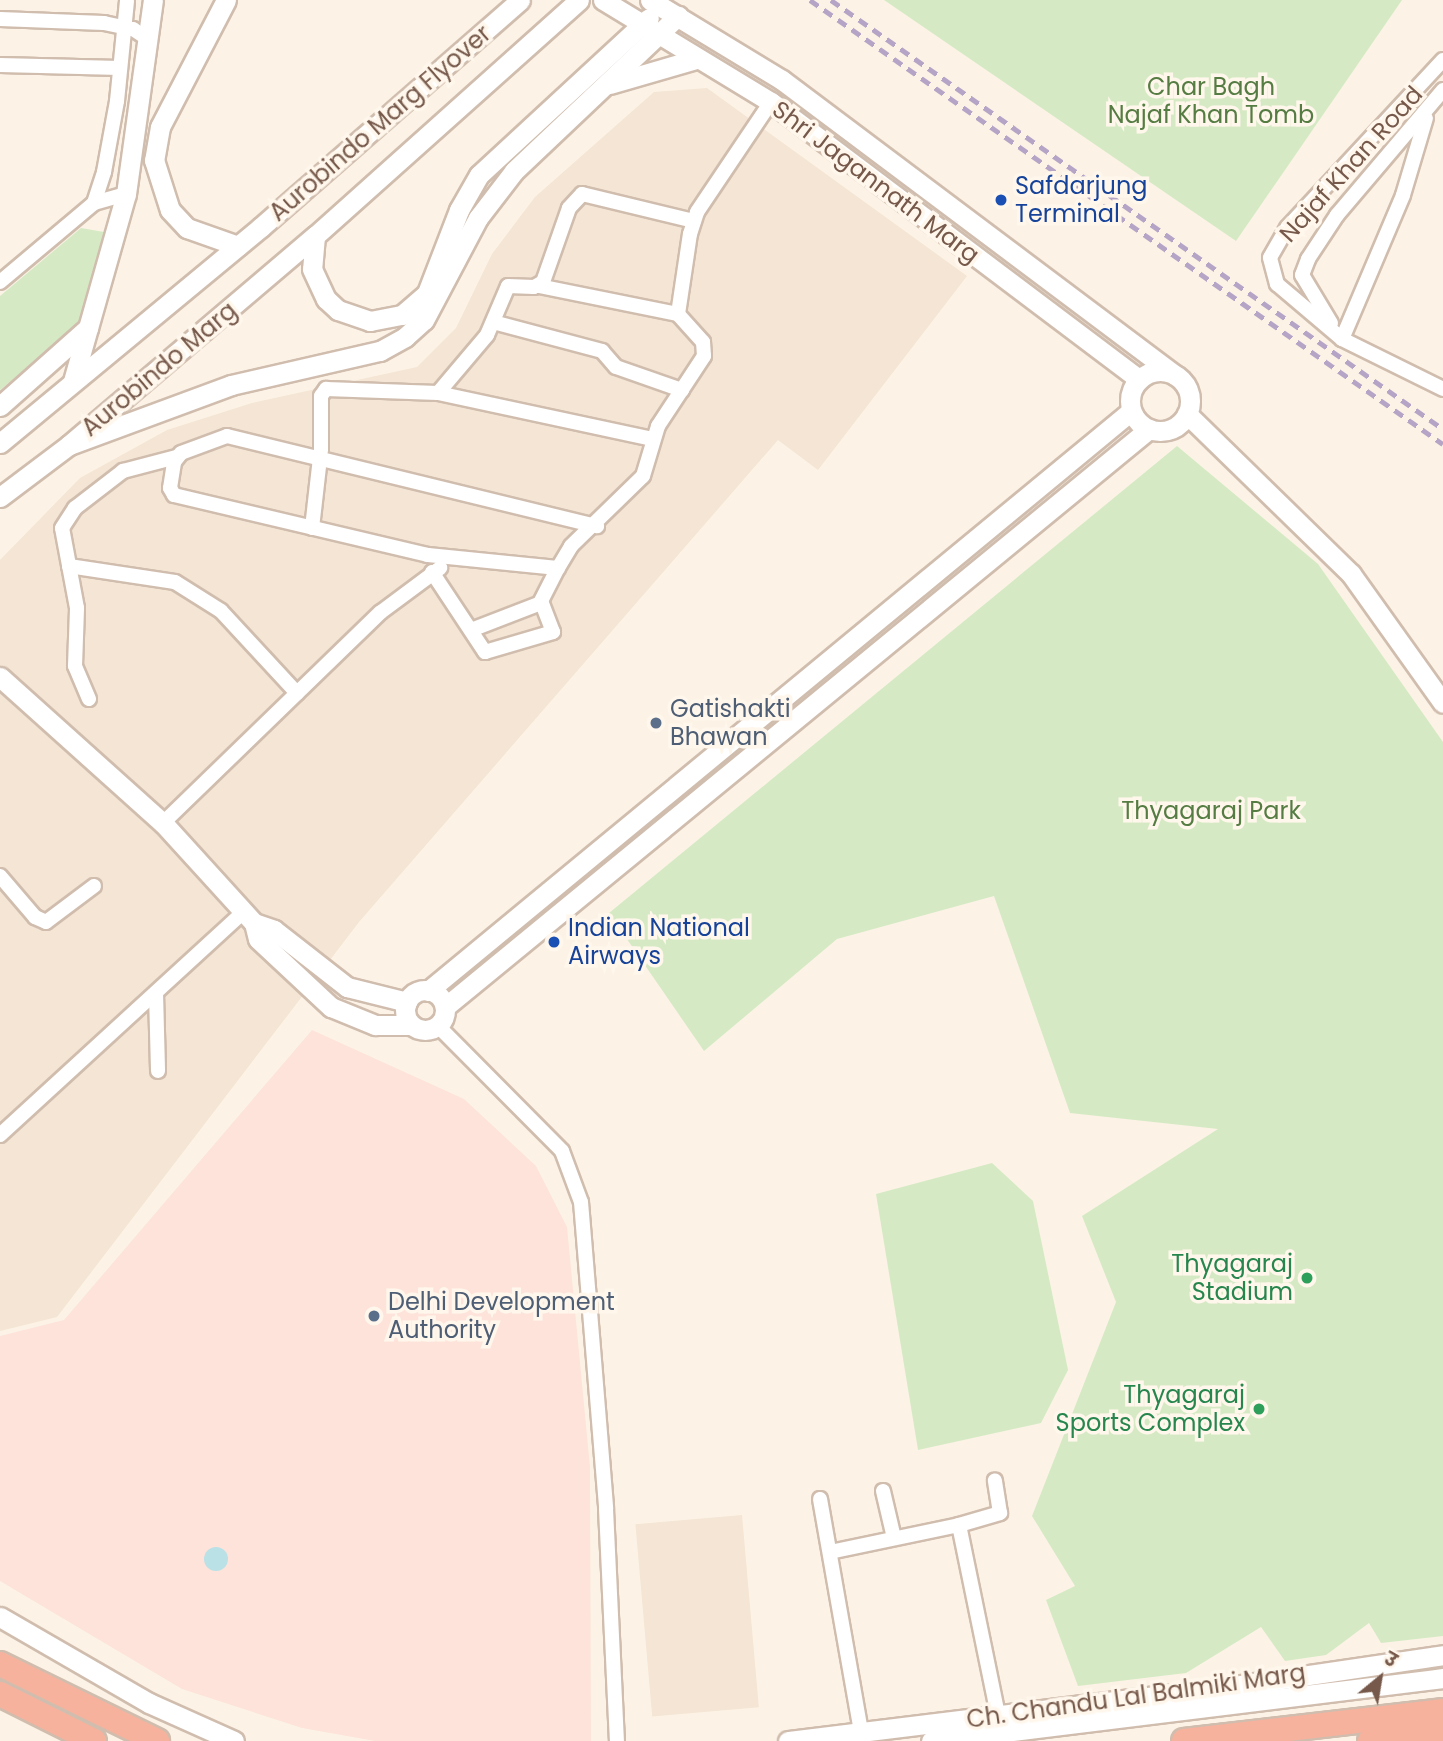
<!DOCTYPE html>
<meta charset="utf-8">
<style>
body{margin:0}
#map{position:relative;width:1443px;height:1741px;overflow:hidden;background:#fcf3e6;font-family:Poppins,"Noto Sans Devanagari",sans-serif}
div>[style]{position:absolute}
[style*='--x']{left:calc(var(--x)*1px);top:calc(var(--y)*1px);width:calc(var(--w)*1px);rotate:calc(var(--a)*1deg)}
.residential>*{inset:0;background:#f4e5d4;transform-origin:0 0}
.commercial>*{inset:0;background:#fde3da}
.green>*{inset:0;background:#d5eac4}
.water>*{inset:0;background:#bae1e6}
.round{border-radius:50%}
.roads{filter:drop-shadow(2px 0 #d0bdae) drop-shadow(-2px 0 #d0bdae) drop-shadow(0 2px #d0bdae) drop-shadow(0 -2px #d0bdae)}
.street>*{height:14px;margin:-7px;padding:0 7px;transform-origin:7px;border-radius:7px;background:#fff}
.secondary>*{height:19px;margin:-9.5px;padding:0 9.5px;transform-origin:9.5px;border-radius:9.5px;background:#fff}
.secondary>.ring{margin:-9.5px;padding:0;box-sizing:content-box;background:none;border:19px solid #fff;border-radius:50%}
.highway>*{height:24px;margin:-12px;padding:0 12px;transform-origin:12px;border-radius:12px;background:#f6b29d}
.rail>*{height:5px;margin-top:-2.5px;transform-origin:0;background:repeating-linear-gradient(90deg,#b5a4c6 0 10px,transparent 0 17px)}
.dots>*{width:19px;height:19px;translate:-50% -50%;box-sizing:border-box;border:4px solid #fff7ec;border-radius:50%}
span{translate:-50% -50%;white-space:nowrap;text-align:center;line-height:1.15;-webkit-text-stroke:7px #fff7ec;paint-order:stroke}
.park-label{font-size:24px;color:#557c42}
.street-label{font-size:24px;color:#76594a}
.transit-label{font-size:24px;color:#164399}
.left{translate:0 -50%;text-align:left}
.service-label{font-size:24px;color:#4e5e75}
.leisure-label{font-size:24px;color:#27864d}
.right{translate:-100% -50%;text-align:right}
.north{position:absolute;left:1345px;top:1643px;width:70px;height:70px;-webkit-text-stroke:5px #fff7ec;paint-order:stroke;rotate:30deg;font-size:19px;font-weight:700;line-height:28px;text-align:center;color:#76594a}
.north::after{content:'';display:block;margin:auto;width:24px;height:32px;background:#76594a;clip-path:polygon(50% 0,100% 100%,50% 72%,0 100%)}
</style>
<div id="map">
<div class="residential">
<i style="clip-path:polygon(707px 88px,967px 276px,818px 470px,778px 440px,359px 922px,57px 1317px,0 1331px,0 560px,80px 478px,167px 430px,252px 403px,417px 367px,456px 328px,492px 254px,535px 197px,654px 92px)"></i>
<i style="left:742px;top:1515px;width:193px;height:107px;rotate:85deg"></i>
</div>
<div class="commercial">
<i style="clip-path:polygon(312px 1030px,464px 1099px,536px 1166px,567px 1227px,590px 1467px,591px 1741px,375px 1741px,302px 1728px,182px 1689px,0 1581px,0 1336px,64px 1320px)"></i>
</div>
<div class="green">
<i style="clip-path:polygon(884px 0,1402px 0,1236px 241px)"></i>
<i style="clip-path:polygon(81px 228px,104px 232px,79px 325px,0 390px,0 296px)"></i>
<i style="clip-path:polygon(1177px 446px,1318px 564px,1443px 742px,1443px 1636px,1381px 1643px,1369px 1623px,1326px 1655px,1285px 1661px,1261px 1627px,1186px 1673px,1078px 1686px,1046px 1600px,1075px 1586px,1032px 1516px,1116px 1302px,1082px 1216px,1218px 1129px,1070px 1113px,994px 896px,837px 939px,704px 1051px,609px 913px)"></i>
<i style="clip-path:polygon(992px 1163px,1033px 1201px,1068px 1370px,1041px 1423px,918px 1450px,876px 1194px)"></i>
</div>
<div class="water">
<i class="round" style="left:204px;top:1547px;width:24px;height:24px"></i>
</div>
<div class="roads">
<div class="street">
<i style="--x:0;--y:19;--w:104;--a:2.2"></i>
<i style="--x:104;--y:23;--w:30;--a:12"></i>
<i style="--x:133;--y:29;--w:18;--a:34"></i>
<i style="--x:1443;--y:60;--w:229;--a:132.9"></i>
<i style="--x:1287;--y:228;--w:34;--a:120"></i>
<i style="--x:1270;--y:258;--w:27;--a:75"></i>
<i style="--x:1277;--y:284;--w:85;--a:40.2"></i>
<i style="--x:1342;--y:339;--w:113;--a:26.3"></i>
<i style="--x:0;--y:65;--w:120;--a:1.4"></i>
<i style="--x:94;--y:203;--w:33;--a:-72"></i>
<i style="--x:104;--y:172;--w:72;--a:-79.6"></i>
<i style="--x:117;--y:101;--w:101;--a:-84.3"></i>
<i style="--x:0;--y:282;--w:123;--a:-40"></i>
<i style="--x:94;--y:203;--w:33;--a:-16"></i>
<i style="--x:539;--y:286;--w:142;--a:11.4"></i>
<i style="--x:493;--y:322;--w:113;--a:14.9"></i>
<i style="--x:602;--y:351;--w:21;--a:49"></i>
<i style="--x:616;--y:367;--w:70;--a:19.2"></i>
<i style="--x:1331;--y:323;--w:56;--a:-121.1"></i>
<i style="--x:1302;--y:275;--w:17;--a:-69"></i>
<i style="--x:1308;--y:259;--w:53;--a:-56.6"></i>
<i style="--x:1337;--y:215;--w:164;--a:-49.7"></i>
<i style="--x:1342;--y:339;--w:156;--a:-67"></i>
<i style="--x:1403;--y:195;--w:80;--a:-73.4"></i>
<i style="--x:438;--y:393;--w:76;--a:-49.8"></i>
<i style="--x:487;--y:335;--w:53;--a:-66.8"></i>
<i style="--x:508;--y:286;--w:26;--a:2"></i>
<i style="--x:534;--y:287;--w:10;--a:-29"></i>
<i style="--x:543;--y:282;--w:78;--a:-70.6"></i>
<i style="--x:569;--y:208;--w:19;--a:-47"></i>
<i style="--x:582;--y:194;--w:115;--a:13.6"></i>
<i style="--x:312;--y:528;--w:80;--a:-83.5"></i>
<i style="--x:321;--y:449;--w:53;--a:-90"></i>
<i style="--x:321;--y:396;--w:9;--a:-54"></i>
<i style="--x:326;--y:389;--w:112;--a:2"></i>
<i style="--x:438;--y:393;--w:220;--a:12.1"></i>
<i style="--x:69;--y:566;--w:107;--a:8.6"></i>
<i style="--x:175;--y:582;--w:54;--a:32.2"></i>
<i style="--x:221;--y:611;--w:112;--a:47.2"></i>
<i style="--x:558;--y:568;--w:131;--a:-174.3"></i>
<i style="--x:428;--y:555;--w:261;--a:-166.7"></i>
<i style="--x:174;--y:495;--w:8;--a:-120"></i>
<i style="--x:170;--y:488;--w:26;--a:-81"></i>
<i style="--x:174;--y:462;--w:11;--a:-52"></i>
<i style="--x:181;--y:453;--w:49;--a:-20.3"></i>
<i style="--x:227;--y:436;--w:381;--a:13.7"></i>
<i style="--x:432;--y:572;--w:96;--a:56.5"></i>
<i style="--x:485;--y:652;--w:71;--a:-16.4"></i>
<i style="--x:553;--y:632;--w:33;--a:-111"></i>
<i style="--x:541;--y:601;--w:37;--a:-63"></i>
<i style="--x:558;--y:568;--w:26;--a:-59"></i>
<i style="--x:571;--y:546;--w:100;--a:-44.2"></i>
<i style="--x:643;--y:476;--w:52;--a:-73.3"></i>
<i style="--x:658;--y:426;--w:84;--a:-56.7"></i>
<i style="--x:704;--y:356;--w:14;--a:-94"></i>
<i style="--x:703;--y:342;--w:38;--a:-132"></i>
<i style="--x:678;--y:314;--w:81;--a:-81.5"></i>
<i style="--x:690;--y:234;--w:23;--a:-72"></i>
<i style="--x:697;--y:212;--w:133;--a:-56.1"></i>
<i style="--x:471;--y:630;--w:75;--a:-21.1"></i>
<i style="--x:89;--y:699;--w:36;--a:-113"></i>
<i style="--x:75;--y:666;--w:58;--a:-88"></i>
<i style="--x:77;--y:608;--w:81;--a:-100.6"></i>
<i style="--x:62;--y:528;--w:24;--a:-57"></i>
<i style="--x:75;--y:508;--w:61;--a:-37.6"></i>
<i style="--x:123;--y:471;--w:55;--a:-14.8"></i>
<i style="--x:163;--y:823;--w:303;--a:-44.1"></i>
<i style="--x:381;--y:612;--w:74;--a:-36.7"></i>
<i style="--x:0;--y:876;--w:54;--a:49.5"></i>
<i style="--x:35;--y:917;--w:12;--a:24"></i>
<i style="--x:46;--y:922;--w:60;--a:-36.9"></i>
<i style="--x:156;--y:993;--w:78;--a:88.5"></i>
<i style="--x:438;--y:1026;--w:176;--a:45.2"></i>
<i style="--x:562;--y:1151;--w:54;--a:69.6"></i>
<i style="--x:581;--y:1202;--w:308;--a:85.3"></i>
<i style="--x:606;--y:1509;--w:232;--a:87.3"></i>
<i style="--x:0;--y:1135;--w:330;--a:-42.5"></i>
<i style="--x:883;--y:1491;--w:48;--a:76.8"></i>
<i style="--x:820;--y:1499;--w:243;--a:80"></i>
<i style="--x:959;--y:1525;--w:43;--a:-16.3"></i>
<i style="--x:1000;--y:1513;--w:33;--a:-99"></i>
<i style="--x:830;--y:1552;--w:132;--a:-11.8"></i>
<i style="--x:959;--y:1525;--w:194;--a:78.4"></i>
</div>
<div class="secondary">
<i style="--x:226;--y:0;--w:143;--a:117.5"></i>
<i style="--x:160;--y:127;--w:34;--a:100"></i>
<i style="--x:154;--y:160;--w:52;--a:72.3"></i>
<i style="--x:170;--y:210;--w:25;--a:47"></i>
<i style="--x:187;--y:228;--w:54;--a:19.4"></i>
<i style="--x:603;--y:0;--w:197;--a:31.3"></i>
<i style="--x:771;--y:102;--w:461;--a:37"></i>
<i style="--x:650;--y:0;--w:154;--a:31.2"></i>
<i style="--x:782;--y:80;--w:491;--a:36.9"></i>
<i style="--x:610;--y:84;--w:90;--a:-16.2"></i>
<i style="--x:315;--y:236;--w:33;--a:95"></i>
<i style="--x:312;--y:269;--w:33;--a:65"></i>
<i style="--x:326;--y:299;--w:16;--a:43"></i>
<i style="--x:338;--y:310;--w:34;--a:19"></i>
<i style="--x:370;--y:321;--w:33;--a:-11"></i>
<i style="--x:402;--y:315;--w:33;--a:-41"></i>
<i style="--x:427;--y:293;--w:89;--a:-68.9"></i>
<i style="--x:459;--y:210;--w:40;--a:-60.3"></i>
<i style="--x:479;--y:175;--w:231;--a:-42.7"></i>
<i class="ring" style="left:1130px;top:371px;width:41px;height:41px"></i>
<i style="--x:73;--y:381;--w:194;--a:-74.2"></i>
<i style="--x:126;--y:194;--w:196;--a:-82.1"></i>
<i style="--x:0;--y:406;--w:118;--a:-41.6"></i>
<i style="--x:1187;--y:414;--w:229;--a:44.3"></i>
<i style="--x:1351;--y:574;--w:158;--a:54.5"></i>
<i style="--x:0;--y:443;--w:339;--a:-39.6"></i>
<i style="--x:261;--y:227;--w:344;--a:-41.2"></i>
<i style="--x:69;--y:445;--w:173;--a:-20.3"></i>
<i style="--x:231;--y:385;--w:153;--a:-12.9"></i>
<i style="--x:380;--y:351;--w:29;--a:-29"></i>
<i style="--x:405;--y:337;--w:25;--a:-42"></i>
<i style="--x:424;--y:320;--w:115;--a:-62.1"></i>
<i style="--x:478;--y:218;--w:59;--a:-52.5"></i>
<i style="--x:514;--y:171;--w:226;--a:-43.4"></i>
<i style="--x:0;--y:497;--w:86;--a:-37"></i>
<i style="--x:69;--y:445;--w:323;--a:-40.4"></i>
<i style="--x:315;--y:236;--w:354;--a:-41.8"></i>
<i style="--x:0;--y:677;--w:219;--a:41.9"></i>
<i style="--x:163;--y:823;--w:135;--a:47.7"></i>
<i style="--x:254;--y:923;--w:21;--a:19"></i>
<i style="--x:274;--y:930;--w:93;--a:38"></i>
<i style="--x:347;--y:987;--w:62;--a:14"></i>
<i style="--x:254;--y:923;--w:16;--a:76"></i>
<i style="--x:258;--y:939;--w:100;--a:43"></i>
<i style="--x:331;--y:1007;--w:48;--a:22.2"></i>
<i style="--x:375;--y:1025;--w:36;--a:0"></i>
<i class="ring" style="left:405px;top:990px;width:21px;height:21px"></i>
<i style="--x:428;--y:991;--w:911;--a:-39.52"></i>
<i style="--x:445;--y:1007;--w:911;--a:-39.39"></i>
<i style="--x:0;--y:1617;--w:172;--a:30"></i>
<i style="--x:149;--y:1703;--w:93;--a:24.1"></i>
<i style="--x:788;--y:1741;--w:429;--a:-7"></i>
<i style="--x:1214;--y:1689;--w:232;--a:-8.4"></i>
<i style="--x:931;--y:1741;--w:516;--a:-7.01"></i>
</div>
<div class="highway">
<i style="--x:0;--y:1664;--w:175;--a:26.1"></i>
<i style="--x:0;--y:1694;--w:105;--a:26.6"></i>
<i style="--x:1184;--y:1741;--w:261;--a:-6.6"></i>
<i style="--x:1370;--y:1741;--w:74;--a:-7"></i>
</div>
</div>
<div class="rail">
<i style="--x:810;--y:0;--w:773;--a:35.05"></i>
<i style="--x:831;--y:0;--w:747;--a:35.03"></i>
</div>
<div class="dots">
<i style="left:1001px;top:200px;background:#1a4fb4"></i>
<i style="left:656px;top:723px;background:#5c6f8a"></i>
<i style="left:554px;top:942px;background:#1a4fb4"></i>
<i style="left:1307px;top:1278px;background:#2e9e5b"></i>
<i style="left:374px;top:1316px;background:#5c6f8a"></i>
<i style="left:1259px;top:1409px;background:#2e9e5b"></i>
</div>
<div class="park-label">
<span style="left:1211px;top:101px">Char Bagh<br>Najaf Khan Tomb</span>
<span style="left:1211px;top:811px">Thyagaraj Park</span>
</div>
<div class="street-label">
<span style="left:380px;top:123px;rotate:-41deg">Aurobindo Marg Flyover</span>
<span style="left:1351px;top:164px;rotate:-48deg">Najaf Khan Road</span>
<span style="left:876px;top:182px;rotate:37deg">Shri Jagannath Marg</span>
<span style="left:159px;top:369px;rotate:-40deg">Aurobindo Marg</span>
<span style="left:1136px;top:1696px;rotate:-8deg">Ch. Chandu Lal Balmiki Marg</span>
</div>
<div class="transit-label">
<span class="left" style="left:1015px;top:200px">Safdarjung<br>Terminal</span>
<span class="left" style="left:568px;top:942px">Indian National<br>Airways</span>
</div>
<div class="service-label">
<span class="left" style="left:670px;top:723px">Gatishakti<br>Bhawan</span>
<span class="left" style="left:388px;top:1316px">Delhi Development<br>Authority</span>
</div>
<div class="leisure-label">
<span class="right" style="left:1293px;top:1278px">Thyagaraj<br>Stadium</span>
<span class="right" style="left:1245px;top:1409px">Thyagaraj<br>Sports Complex</span>
</div>
<div class="north">उ</div>
</div>
